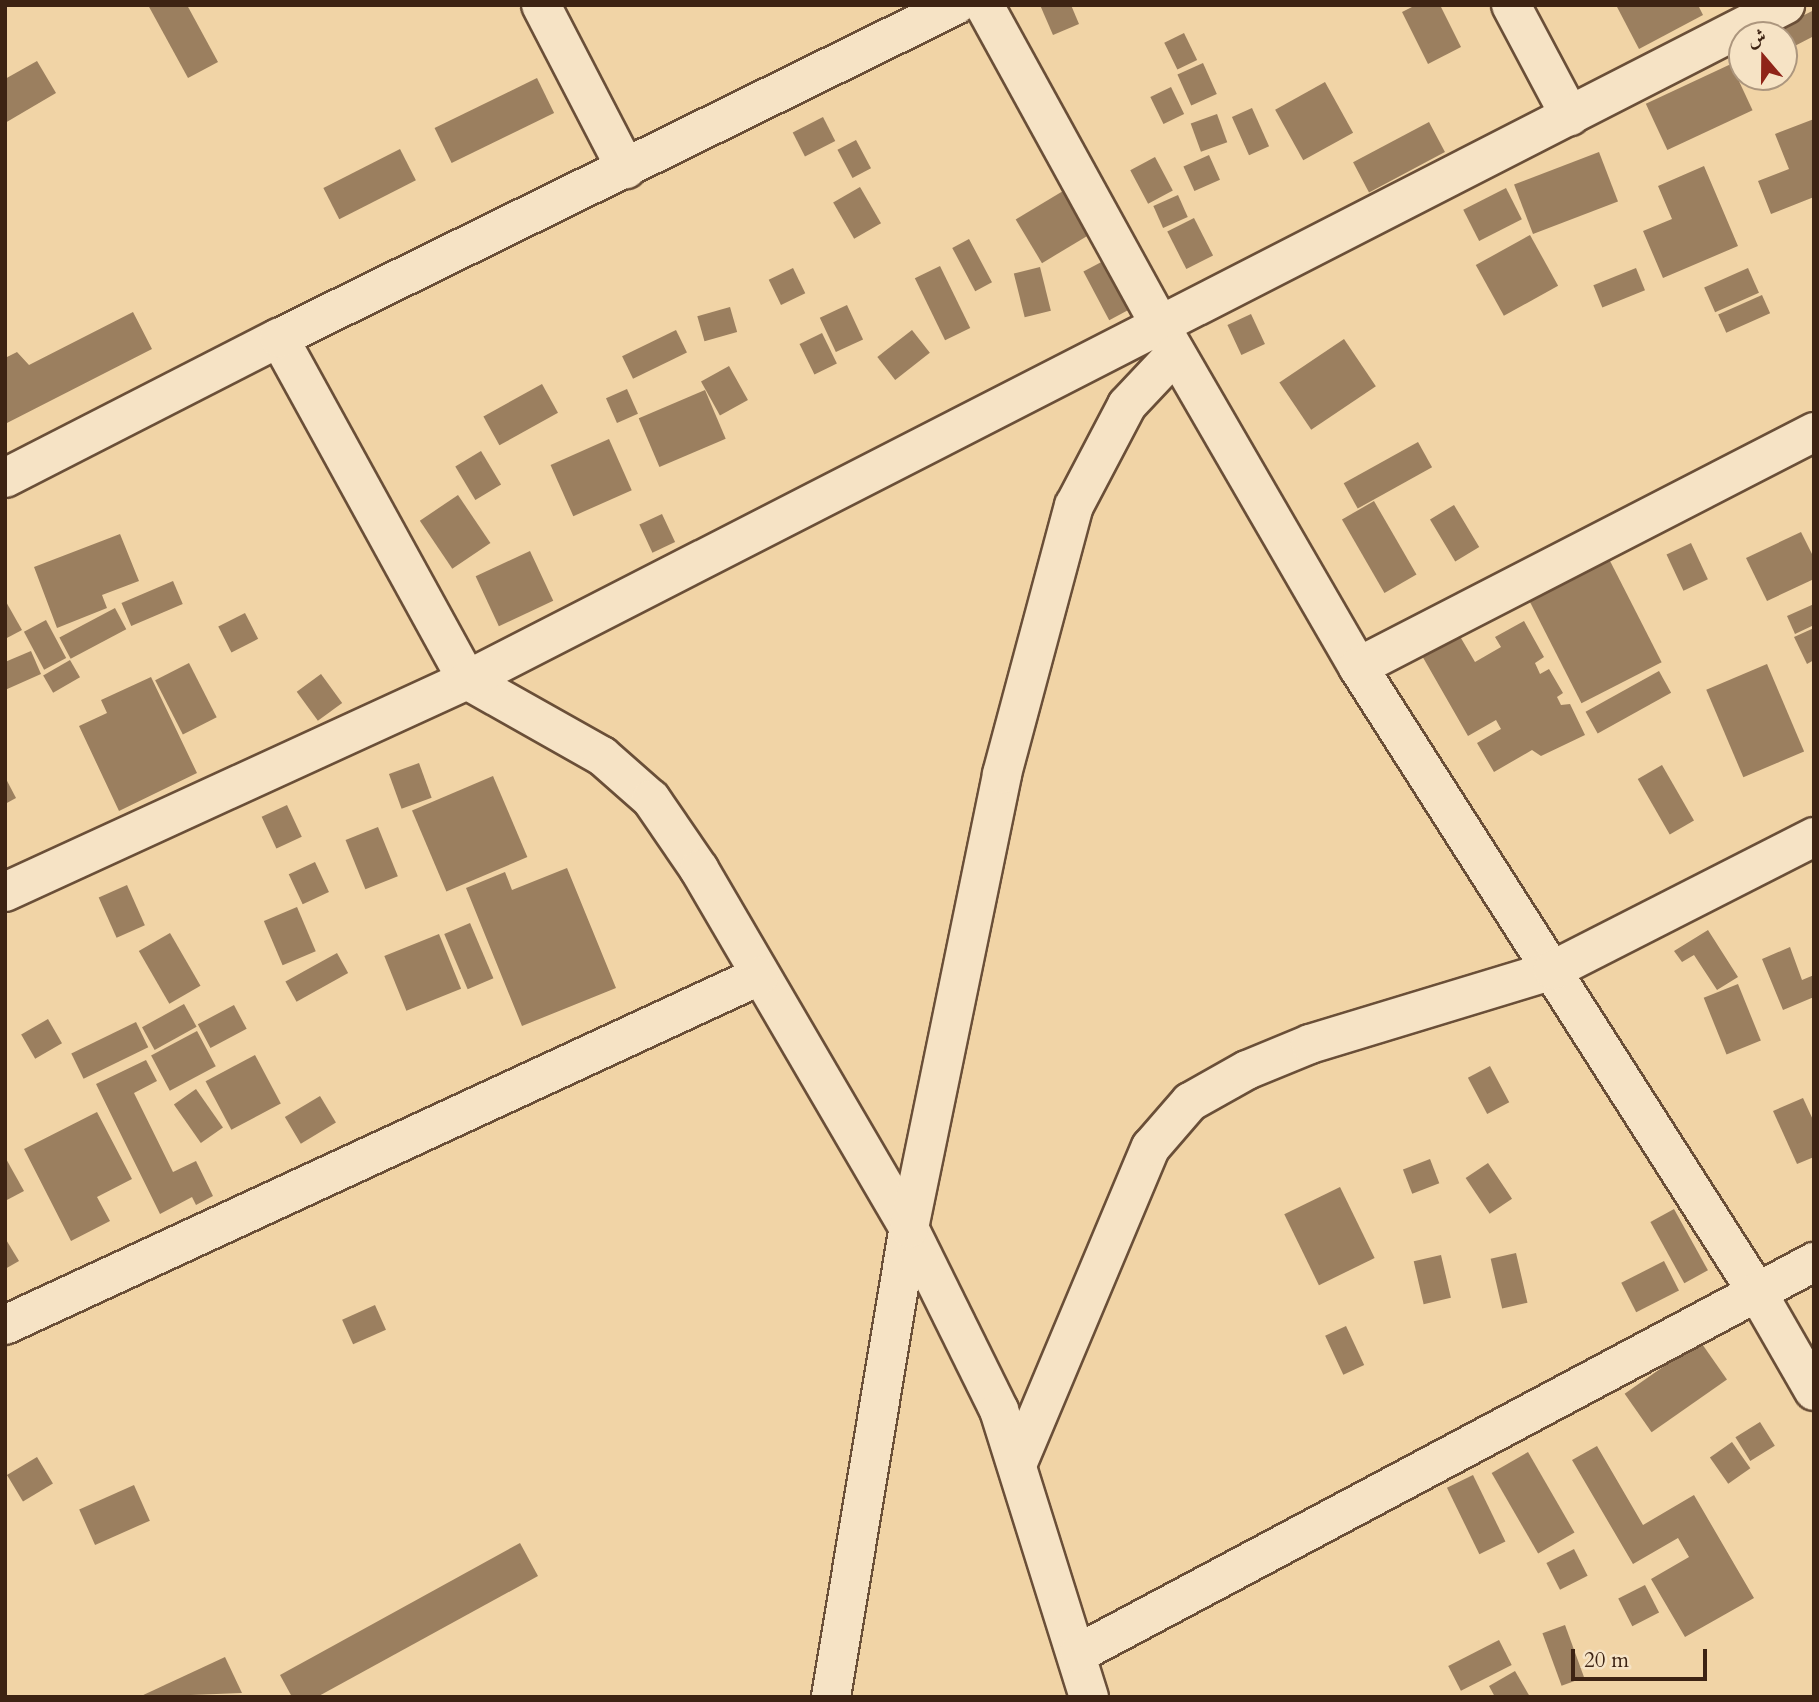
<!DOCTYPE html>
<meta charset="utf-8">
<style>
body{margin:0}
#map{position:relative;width:1819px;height:1702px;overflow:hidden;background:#f1d4a6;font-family:Cardo,Amiri,serif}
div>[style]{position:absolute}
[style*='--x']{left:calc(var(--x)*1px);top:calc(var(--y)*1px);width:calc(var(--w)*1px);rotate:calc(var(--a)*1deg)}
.building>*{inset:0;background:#9b7f5f;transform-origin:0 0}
.roads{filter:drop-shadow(2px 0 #6a4f38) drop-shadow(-2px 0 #6a4f38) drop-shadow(0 2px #6a4f38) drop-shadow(0 -2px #6a4f38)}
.minor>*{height:38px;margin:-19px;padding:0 19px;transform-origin:19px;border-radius:19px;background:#f6e3c5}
span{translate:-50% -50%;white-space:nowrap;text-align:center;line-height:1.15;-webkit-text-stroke:5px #f6e3c5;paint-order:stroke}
.frame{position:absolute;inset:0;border:7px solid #3d2313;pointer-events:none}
.north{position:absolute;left:1728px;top:21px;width:70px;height:70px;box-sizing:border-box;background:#f6e3c5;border:2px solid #ac967e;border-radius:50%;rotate:340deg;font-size:19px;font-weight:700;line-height:28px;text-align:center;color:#3d2313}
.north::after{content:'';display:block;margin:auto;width:24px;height:32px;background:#8f2418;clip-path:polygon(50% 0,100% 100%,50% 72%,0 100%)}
.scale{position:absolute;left:1571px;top:1649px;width:136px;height:32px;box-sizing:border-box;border:4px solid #3d2313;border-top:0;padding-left:9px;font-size:21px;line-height:24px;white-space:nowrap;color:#3d2313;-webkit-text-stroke:5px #f6e3c5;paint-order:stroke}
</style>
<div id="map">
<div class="building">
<i style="clip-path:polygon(148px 5px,187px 5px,218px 62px,188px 78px)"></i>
<i style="clip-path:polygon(1040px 5px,1071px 5px,1079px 24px,1053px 35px)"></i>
<i style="clip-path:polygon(1416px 5px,1440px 5px,1461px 47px,1428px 64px,1402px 12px)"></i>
<i style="clip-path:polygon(1616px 5px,1698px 5px,1703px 15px,1639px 49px)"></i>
<i style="clip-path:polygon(1814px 10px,1814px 36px,1785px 51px,1784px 35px,1775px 30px)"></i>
<i style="left:1184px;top:33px;width:30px;height:22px;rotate:64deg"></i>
<i style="clip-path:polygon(37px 61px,56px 93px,5px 123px,5px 79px)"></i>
<i style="left:1203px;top:63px;width:34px;height:28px;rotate:66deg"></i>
<i style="left:1731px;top:64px;width:51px;height:94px;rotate:65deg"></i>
<i style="left:537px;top:78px;width:39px;height:114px;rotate:64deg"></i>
<i style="left:1325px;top:82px;width:58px;height:57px;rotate:61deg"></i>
<i style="left:1171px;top:87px;width:30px;height:23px;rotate:64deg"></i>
<i style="left:1252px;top:108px;width:42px;height:22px;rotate:66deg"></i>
<i style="left:1217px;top:114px;width:30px;height:28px;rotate:70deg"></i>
<i style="left:823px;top:117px;width:27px;height:34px;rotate:63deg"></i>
<i style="clip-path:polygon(1814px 119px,1814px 197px,1771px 214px,1758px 181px,1789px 169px,1775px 134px)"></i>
<i style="left:1429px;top:122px;width:34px;height:86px;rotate:62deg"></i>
<i style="left:856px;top:140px;width:32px;height:21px;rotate:62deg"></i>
<i style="left:400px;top:149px;width:35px;height:86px;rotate:63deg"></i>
<i style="left:1599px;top:152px;width:53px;height:91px;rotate:69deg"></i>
<i style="left:1209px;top:155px;width:27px;height:28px;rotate:66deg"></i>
<i style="left:1155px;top:157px;width:38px;height:28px;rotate:62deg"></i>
<i style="clip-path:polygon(1704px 166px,1738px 246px,1663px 278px,1643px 231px,1672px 219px,1658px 186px)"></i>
<i style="left:860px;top:187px;width:42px;height:31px;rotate:60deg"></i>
<i style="left:1068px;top:188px;width:51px;height:61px;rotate:59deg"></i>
<i style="left:1506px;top:188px;width:35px;height:48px;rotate:63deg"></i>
<i style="left:1178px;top:195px;width:24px;height:27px;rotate:66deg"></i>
<i style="left:1194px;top:218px;width:42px;height:30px;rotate:63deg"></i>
<i style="left:1530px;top:235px;width:58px;height:62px;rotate:61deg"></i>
<i style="left:969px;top:239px;width:49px;height:19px;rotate:62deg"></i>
<i style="left:1109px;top:258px;width:55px;height:29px;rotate:62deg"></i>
<i style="left:940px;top:266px;width:69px;height:28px;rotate:64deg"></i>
<i style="left:1040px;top:267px;width:45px;height:27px;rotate:76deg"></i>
<i style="left:793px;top:268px;width:28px;height:27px;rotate:64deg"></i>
<i style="left:1636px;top:268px;width:24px;height:46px;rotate:68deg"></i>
<i style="left:1748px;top:268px;width:27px;height:48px;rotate:66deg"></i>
<i style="left:1762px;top:295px;width:20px;height:48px;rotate:66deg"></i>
<i style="left:847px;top:305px;width:38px;height:30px;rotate:65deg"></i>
<i style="left:730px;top:307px;width:26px;height:34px;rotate:74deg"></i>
<i style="clip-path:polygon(133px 312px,152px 349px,5px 424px,5px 358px,17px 352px,29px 365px)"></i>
<i style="left:1251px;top:314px;width:33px;height:26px;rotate:65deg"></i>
<i style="left:676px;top:330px;width:25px;height:60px;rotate:64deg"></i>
<i style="left:912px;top:330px;width:29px;height:44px;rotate:52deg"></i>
<i style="left:822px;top:333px;width:34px;height:25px;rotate:64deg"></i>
<i style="left:1344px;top:339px;width:57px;height:78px;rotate:56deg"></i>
<i style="left:729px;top:366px;width:39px;height:32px;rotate:61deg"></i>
<i style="left:542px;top:384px;width:33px;height:67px;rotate:61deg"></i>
<i style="left:627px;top:389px;width:27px;height:23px;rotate:66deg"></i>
<i style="left:705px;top:390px;width:53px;height:72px;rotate:67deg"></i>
<i style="left:609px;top:439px;width:56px;height:64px;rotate:66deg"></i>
<i style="left:1418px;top:442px;width:29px;height:85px;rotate:61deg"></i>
<i style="left:481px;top:451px;width:39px;height:30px;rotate:59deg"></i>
<i style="left:458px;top:495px;width:58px;height:46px;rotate:56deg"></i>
<i style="left:1374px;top:501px;width:85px;height:37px;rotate:60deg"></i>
<i style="left:1454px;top:505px;width:49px;height:28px;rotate:59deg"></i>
<i style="left:662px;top:514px;width:31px;height:25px;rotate:65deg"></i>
<i style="clip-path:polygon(1801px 532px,1814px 558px,1814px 579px,1767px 601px,1746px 558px)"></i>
<i style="clip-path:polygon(120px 534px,139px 581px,102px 595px,107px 608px,57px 628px,34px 567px)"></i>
<i style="left:1691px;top:543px;width:40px;height:27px;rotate:65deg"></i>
<i style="left:530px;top:551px;width:55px;height:60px;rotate:65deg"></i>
<i style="left:1609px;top:559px;width:116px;height:90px;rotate:63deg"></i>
<i style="left:173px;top:581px;width:25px;height:56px;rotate:67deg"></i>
<i style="clip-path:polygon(5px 600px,22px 630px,5px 639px)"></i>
<i style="clip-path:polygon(1814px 604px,1814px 625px,1795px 634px,1787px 616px)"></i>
<i style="left:115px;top:608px;width:24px;height:63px;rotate:62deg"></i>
<i style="left:245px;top:613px;width:29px;height:30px;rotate:63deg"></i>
<i style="left:46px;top:620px;width:43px;height:25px;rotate:62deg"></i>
<i style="clip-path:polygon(1524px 621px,1544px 657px,1535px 663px,1540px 674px,1549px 669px,1563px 693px,1557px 697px,1561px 705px,1570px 704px,1585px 735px,1541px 756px,1532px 750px,1494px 772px,1477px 743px,1501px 729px,1496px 720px,1468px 736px,1421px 654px,1458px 633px,1475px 662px,1501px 647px,1495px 637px)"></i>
<i style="clip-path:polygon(1814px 628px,1814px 660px,1807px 664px,1794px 637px)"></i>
<i style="clip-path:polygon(31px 651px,41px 674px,5px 690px,5px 662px)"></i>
<i style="left:70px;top:660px;width:20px;height:31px;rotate:60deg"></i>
<i style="left:189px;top:663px;width:61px;height:38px;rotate:63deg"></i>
<i style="left:1767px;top:664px;width:95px;height:66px;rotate:67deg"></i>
<i style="left:1659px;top:671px;width:25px;height:84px;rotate:61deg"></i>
<i style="left:321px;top:674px;width:36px;height:30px;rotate:54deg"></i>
<i style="clip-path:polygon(151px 677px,197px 773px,119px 811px,79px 726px,107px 713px,101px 700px)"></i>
<i style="left:419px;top:763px;width:37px;height:32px;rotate:70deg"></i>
<i style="left:1662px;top:765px;width:64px;height:28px;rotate:60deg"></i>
<i style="left:493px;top:776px;width:88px;height:88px;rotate:67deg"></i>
<i style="clip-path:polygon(5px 777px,16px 798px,5px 804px)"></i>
<i style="left:287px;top:805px;width:35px;height:28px;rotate:65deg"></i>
<i style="left:378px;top:827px;width:53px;height:35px;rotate:68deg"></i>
<i style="left:315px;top:862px;width:33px;height:29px;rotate:65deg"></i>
<i style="clip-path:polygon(567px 868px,616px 988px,522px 1026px,466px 888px,505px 872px,512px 890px)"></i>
<i style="left:127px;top:885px;width:44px;height:31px;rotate:66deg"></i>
<i style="left:297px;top:907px;width:48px;height:36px;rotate:67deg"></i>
<i style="left:470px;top:923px;width:60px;height:28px;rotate:67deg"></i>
<i style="clip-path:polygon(1708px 930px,1738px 977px,1717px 990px,1694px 955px,1682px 962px,1674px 951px)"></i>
<i style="left:170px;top:933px;width:61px;height:36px;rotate:60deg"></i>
<i style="left:439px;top:934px;width:59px;height:59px;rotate:68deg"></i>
<i style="clip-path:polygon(1790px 947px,1802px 980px,1814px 975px,1814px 997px,1783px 1010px,1762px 959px)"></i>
<i style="left:337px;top:953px;width:23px;height:59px;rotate:61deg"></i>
<i style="left:1738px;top:984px;width:61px;height:37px;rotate:68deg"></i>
<i style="left:184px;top:1004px;width:26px;height:48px;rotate:61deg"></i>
<i style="left:234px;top:1005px;width:27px;height:41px;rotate:62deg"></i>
<i style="left:48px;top:1019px;width:28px;height:31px;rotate:60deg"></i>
<i style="left:136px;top:1022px;width:28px;height:72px;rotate:64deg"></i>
<i style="left:197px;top:1031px;width:40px;height:52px;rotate:62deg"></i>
<i style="left:255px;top:1055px;width:55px;height:56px;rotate:62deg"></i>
<i style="clip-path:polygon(146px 1060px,157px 1081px,134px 1093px,173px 1172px,196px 1161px,213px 1196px,196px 1205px,192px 1197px,160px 1214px,96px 1084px)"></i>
<i style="left:1490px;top:1066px;width:41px;height:25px;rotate:62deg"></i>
<i style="left:196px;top:1089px;width:47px;height:27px;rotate:55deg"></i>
<i style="left:320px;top:1096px;width:31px;height:41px;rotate:59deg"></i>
<i style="clip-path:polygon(1803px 1098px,1814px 1122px,1814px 1157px,1797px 1164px,1773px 1111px)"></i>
<i style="clip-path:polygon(97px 1112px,132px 1179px,97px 1197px,110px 1221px,71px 1241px,24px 1149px)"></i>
<i style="clip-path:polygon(5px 1157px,24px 1191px,5px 1201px)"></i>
<i style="left:1430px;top:1159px;width:26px;height:29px;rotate:69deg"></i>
<i style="left:1488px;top:1163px;width:43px;height:27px;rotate:56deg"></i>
<i style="left:1340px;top:1187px;width:79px;height:62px;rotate:64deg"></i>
<i style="left:1674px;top:1209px;width:70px;height:27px;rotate:61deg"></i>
<i style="clip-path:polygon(5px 1238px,19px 1261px,5px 1269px)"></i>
<i style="left:1516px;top:1253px;width:51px;height:26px;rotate:77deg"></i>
<i style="left:1441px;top:1255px;width:44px;height:28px;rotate:77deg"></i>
<i style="left:1664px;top:1261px;width:33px;height:48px;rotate:63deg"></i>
<i style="left:375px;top:1305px;width:27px;height:36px;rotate:66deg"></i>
<i style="left:1346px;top:1326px;width:43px;height:23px;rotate:65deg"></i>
<i style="left:1700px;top:1341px;width:47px;height:92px;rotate:55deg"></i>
<i style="left:1760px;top:1422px;width:28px;height:29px;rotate:58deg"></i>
<i style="left:1732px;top:1442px;width:32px;height:27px;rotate:55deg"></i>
<i style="clip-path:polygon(1597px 1446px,1643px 1525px,1694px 1495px,1754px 1598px,1685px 1637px,1651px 1579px,1689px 1557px,1678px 1538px,1633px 1564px,1572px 1460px)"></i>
<i style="left:1528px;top:1452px;width:93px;height:42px;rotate:60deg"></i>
<i style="left:37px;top:1457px;width:31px;height:35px;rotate:59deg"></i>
<i style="left:1473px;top:1475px;width:74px;height:29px;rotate:64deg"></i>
<i style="left:134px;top:1485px;width:39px;height:60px;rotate:66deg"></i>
<i style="clip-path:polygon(520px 1543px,538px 1576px,317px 1697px,292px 1697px,280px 1675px)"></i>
<i style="left:1574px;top:1549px;width:30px;height:31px;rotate:63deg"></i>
<i style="left:1645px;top:1585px;width:31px;height:30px;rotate:63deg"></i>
<i style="left:1565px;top:1625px;width:56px;height:24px;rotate:70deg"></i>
<i style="left:1499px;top:1640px;width:28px;height:57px;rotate:63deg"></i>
<i style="clip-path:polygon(225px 1657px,242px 1693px,139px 1697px)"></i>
<i style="clip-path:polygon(1515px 1671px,1530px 1697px,1495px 1697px,1489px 1686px)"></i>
</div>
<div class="roads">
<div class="minor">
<i style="--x:541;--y:5;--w:185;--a:62.6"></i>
<i style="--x:984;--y:5;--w:367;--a:61.2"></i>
<i style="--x:1161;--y:327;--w:393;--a:59.9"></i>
<i style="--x:1358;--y:667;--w:742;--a:57.45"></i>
<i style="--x:1757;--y:1292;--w:114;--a:60.1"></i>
<i style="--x:1511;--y:5;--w:126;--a:62"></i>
<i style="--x:279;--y:338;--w:390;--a:61.2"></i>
<i style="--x:467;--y:680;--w:155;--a:29.4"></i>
<i style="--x:602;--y:756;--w:65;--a:41.3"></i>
<i style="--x:651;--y:799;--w:85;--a:55.6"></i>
<i style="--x:699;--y:869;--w:416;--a:59.7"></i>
<i style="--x:909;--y:1228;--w:203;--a:63.7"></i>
<i style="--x:999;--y:1410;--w:301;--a:72.6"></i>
<i style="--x:5;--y:478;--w:308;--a:-27.1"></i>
<i style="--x:279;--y:338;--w:754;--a:-26.19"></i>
<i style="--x:1358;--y:667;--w:513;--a:-27.26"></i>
<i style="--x:5;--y:892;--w:508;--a:-24.65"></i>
<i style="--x:467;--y:680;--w:1481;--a:-27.12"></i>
<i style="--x:5;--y:1325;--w:831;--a:-24.84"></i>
<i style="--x:1017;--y:1465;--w:345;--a:-67.2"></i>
<i style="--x:1151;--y:1147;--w:60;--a:-49.1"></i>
<i style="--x:1190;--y:1102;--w:65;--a:-29.3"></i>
<i style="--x:1247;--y:1070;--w:68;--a:-22.4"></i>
<i style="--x:1310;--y:1044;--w:254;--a:-16.9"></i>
<i style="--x:1553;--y:970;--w:293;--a:-27"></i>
<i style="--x:1079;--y:1653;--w:833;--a:-28.01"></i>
<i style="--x:831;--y:1697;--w:475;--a:-80.6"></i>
<i style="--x:909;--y:1228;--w:463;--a:-78.4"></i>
<i style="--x:1002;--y:774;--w:278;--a:-75"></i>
<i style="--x:1074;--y:506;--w:114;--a:-62.3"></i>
<i style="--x:1127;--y:405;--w:71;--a:-46.7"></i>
</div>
</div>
<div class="frame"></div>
<div class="north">ش</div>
<div class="scale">20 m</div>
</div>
